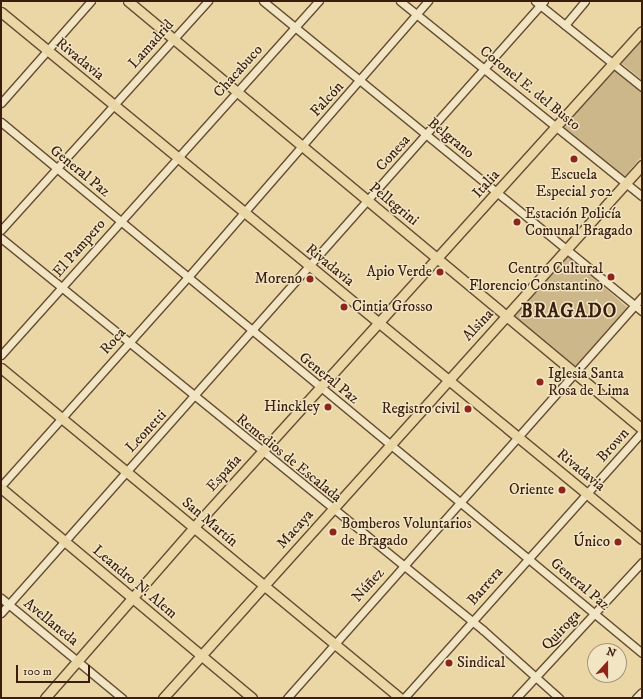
<!DOCTYPE html>
<meta charset="utf-8">
<style>
body{margin:0}
#map{position:relative;width:643px;height:699px;overflow:hidden;background:#ead7a5;font-family:"IM FELL DW Pica",serif}
div>[style]{position:absolute}
[style*='--x']{left:calc(var(--x)*1px);top:calc(var(--y)*1px);width:calc(var(--w)*1px);rotate:calc(var(--a)*1deg)}
.green>*{inset:0;background:#ccb78b;transform-origin:0 0}
.roads{filter:drop-shadow(1px 0 #664c34) drop-shadow(-1px 0 #664c34) drop-shadow(0 1px #664c34) drop-shadow(0 -1px #664c34)}
.minor>*{height:7px;margin:-3.5px;padding:0 3.5px;transform-origin:3.5px;border-radius:3.5px;background:#f1e5c4}
.major>*{height:9px;margin:-4.5px;padding:0 4.5px;transform-origin:4.5px;border-radius:4.5px;background:#ead7a5}
.dots>*{width:11px;height:11px;translate:-50% -50%;box-sizing:border-box;border:2px solid #f1e5c4;border-radius:50%}
span{translate:-50% -50%;white-space:nowrap;text-align:center;line-height:1.15;-webkit-text-stroke:3px #f1e5c4;paint-order:stroke}
.street-label{font-size:15px;color:#3a1d0e}
.poi-label{font-size:15px;color:#3a1d0e}
.left{translate:0 -50%;text-align:left}
.right{translate:-100% -50%;text-align:right}
.district-label{font-size:19px;color:#3a1d0e;font-weight:700;letter-spacing:1px}
.frame{position:absolute;inset:0;border:2px solid #3a1d0e;pointer-events:none}
.north{position:absolute;left:587px;top:643px;width:40px;height:40px;box-sizing:border-box;background:#f1e5c4;border:1px solid #a8957b;border-radius:50%;rotate:21deg;font-size:11px;font-weight:700;line-height:16px;text-align:center;color:#3a1d0e}
.north::after{content:'';display:block;margin:auto;width:14px;height:18px;background:#8f2418;clip-path:polygon(50% 0,100% 100%,50% 72%,0 100%)}
.scale{position:absolute;left:16px;top:665px;width:74px;height:18px;box-sizing:border-box;border:2px solid #3a1d0e;border-top:0;padding-left:5px;font-size:12px;line-height:14px;white-space:nowrap;color:#3a1d0e;-webkit-text-stroke:3px #f1e5c4;paint-order:stroke}
</style>
<div id="map">
<div class="green">
<i style="clip-path:polygon(642px 37px,642px 80px,620px 62px)"></i>
<i style="clip-path:polygon(614px 67px,642px 92px,642px 156px,624px 177px,561px 125px)"></i>
<i style="left:567px;top:255px;width:81px;height:82px;rotate:41deg"></i>
</div>
<div class="roads">
<div class="minor">
<i style="--x:263;--y:1;--w:490;--a:39.3"></i>
<i style="--x:400;--y:1;--w:311;--a:38.9"></i>
<i style="--x:535;--y:1;--w:137;--a:38.8"></i>
<i style="--x:565;--y:25;--w:31;--a:-50"></i>
<i style="--x:1;--y:103;--w:136;--a:-48.6"></i>
<i style="--x:1;--y:122;--w:832;--a:39.64"></i>
<i style="--x:1;--y:230;--w:309;--a:-47.9"></i>
<i style="--x:1;--y:238;--w:621;--a:39.12"></i>
<i style="--x:483;--y:630;--w:102;--a:41.8"></i>
<i style="--x:1;--y:355;--w:476;--a:-48.1"></i>
<i style="--x:1;--y:486;--w:280;--a:-48.2"></i>
<i style="--x:188;--y:277;--w:366;--a:-49"></i>
<i style="--x:1;--y:598;--w:157;--a:39.6"></i>
<i style="--x:1;--y:613;--w:818;--a:-48.42"></i>
<i style="--x:287;--y:698;--w:536;--a:-48.48"></i>
<i style="--x:404;--y:698;--w:357;--a:-48.2"></i>
<i style="--x:516;--y:698;--w:185;--a:-47.2"></i>
<i style="--x:636;--y:698;--w:8;--a:-45"></i>
</div>
<div class="major">
<i style="--x:128;--y:1;--w:669;--a:39.78"></i>
<i style="--x:1;--y:12;--w:830;--a:39.43"></i>
<i style="--x:1;--y:368;--w:518;--a:39.59"></i>
<i style="--x:1;--y:488;--w:327;--a:39.9"></i>
<i style="--x:45;--y:698;--w:227;--a:-48.9"></i>
<i style="--x:194;--y:527;--w:668;--a:-47.91"></i>
<i style="--x:163;--y:698;--w:717;--a:-48.05"></i>
</div>
</div>
<div class="dots">
<i style="left:574px;top:159px;background:#8f2418"></i>
<i style="left:517px;top:222px;background:#8f2418"></i>
<i style="left:440px;top:272px;background:#8f2418"></i>
<i style="left:611px;top:277px;background:#8f2418"></i>
<i style="left:310px;top:279px;background:#8f2418"></i>
<i style="left:344px;top:307px;background:#8f2418"></i>
<i style="left:540px;top:382px;background:#8f2418"></i>
<i style="left:328px;top:407px;background:#8f2418"></i>
<i style="left:468px;top:409px;background:#8f2418"></i>
<i style="left:562px;top:490px;background:#8f2418"></i>
<i style="left:333px;top:532px;background:#8f2418"></i>
<i style="left:618px;top:542px;background:#8f2418"></i>
<i style="left:449px;top:663px;background:#8f2418"></i>
</div>
<div class="street-label">
<span style="left:151px;top:44px;rotate:-48deg">Lamadrid</span>
<span style="left:80px;top:59px;rotate:39deg">Rivadavia</span>
<span style="left:238px;top:71px;rotate:-48deg">Chacabuco</span>
<span style="left:530px;top:88px;rotate:39deg">Coronel E. del Busto</span>
<span style="left:327px;top:99px;rotate:-48deg">Falcón</span>
<span style="left:451px;top:138px;rotate:39deg">Belgrano</span>
<span style="left:393px;top:153px;rotate:-48deg">Conesa</span>
<span style="left:80px;top:171px;rotate:39deg">General Paz</span>
<span style="left:486px;top:184px;rotate:-48deg">Italia</span>
<span style="left:394px;top:204px;rotate:39deg">Pellegrini</span>
<span style="left:79px;top:248px;rotate:-49deg">El Pampero</span>
<span style="left:330px;top:265px;rotate:39deg">Rivadavia</span>
<span style="left:478px;top:325px;rotate:-47deg">Alsina</span>
<span style="left:113px;top:341px;rotate:-48deg">Roca</span>
<span style="left:329px;top:378px;rotate:39deg">General Paz</span>
<span style="left:146px;top:431px;rotate:-47deg">Leonetti</span>
<span style="left:613px;top:445px;rotate:-48deg">Brown</span>
<span style="left:289px;top:458px;rotate:39deg">Remedios de Escalada</span>
<span style="left:581px;top:470px;rotate:39deg">Rivadavia</span>
<span style="left:224px;top:473px;rotate:-48deg">España</span>
<span style="left:210px;top:522px;rotate:40deg">San Martín</span>
<span style="left:295px;top:529px;rotate:-48deg">Macaya</span>
<span style="left:135px;top:582px;rotate:40deg">Leandro N. Alem</span>
<span style="left:580px;top:584px;rotate:40deg">General Paz</span>
<span style="left:368px;top:585px;rotate:-48deg">Núñez</span>
<span style="left:485px;top:586px;rotate:-49deg">Barrera</span>
<span style="left:51px;top:622px;rotate:39deg">Avellaneda</span>
<span style="left:561px;top:630px;rotate:-47deg">Quiroga</span>
</div>
<div class="poi-label">
<span style="left:574px;top:183px">Escuela<br>Especial 502</span>
<span class="left" style="left:525px;top:222px">Estación Policía<br>Comunal Bragado</span>
<span class="right" style="left:603px;top:277px">Centro Cultural<br>Florencio Constantino</span>
<span class="right" style="left:432px;top:272px">Apio Verde</span>
<span class="right" style="left:302px;top:279px">Moreno</span>
<span class="left" style="left:352px;top:307px">Cintia Grosso</span>
<span class="left" style="left:548px;top:382px">Iglesia Santa<br>Rosa de Lima</span>
<span class="right" style="left:320px;top:407px">Hinckley</span>
<span class="right" style="left:460px;top:409px">Registro civil</span>
<span class="right" style="left:554px;top:490px">Oriente</span>
<span class="left" style="left:341px;top:532px">Bomberos Voluntarios<br>de Bragado</span>
<span class="right" style="left:610px;top:542px">Único</span>
<span class="left" style="left:457px;top:663px">Sindical</span>
</div>
<div class="district-label">
<span style="left:569px;top:312px">BRAGADO</span>
</div>
<div class="frame"></div>
<div class="north">N</div>
<div class="scale">100 m</div>
</div>
